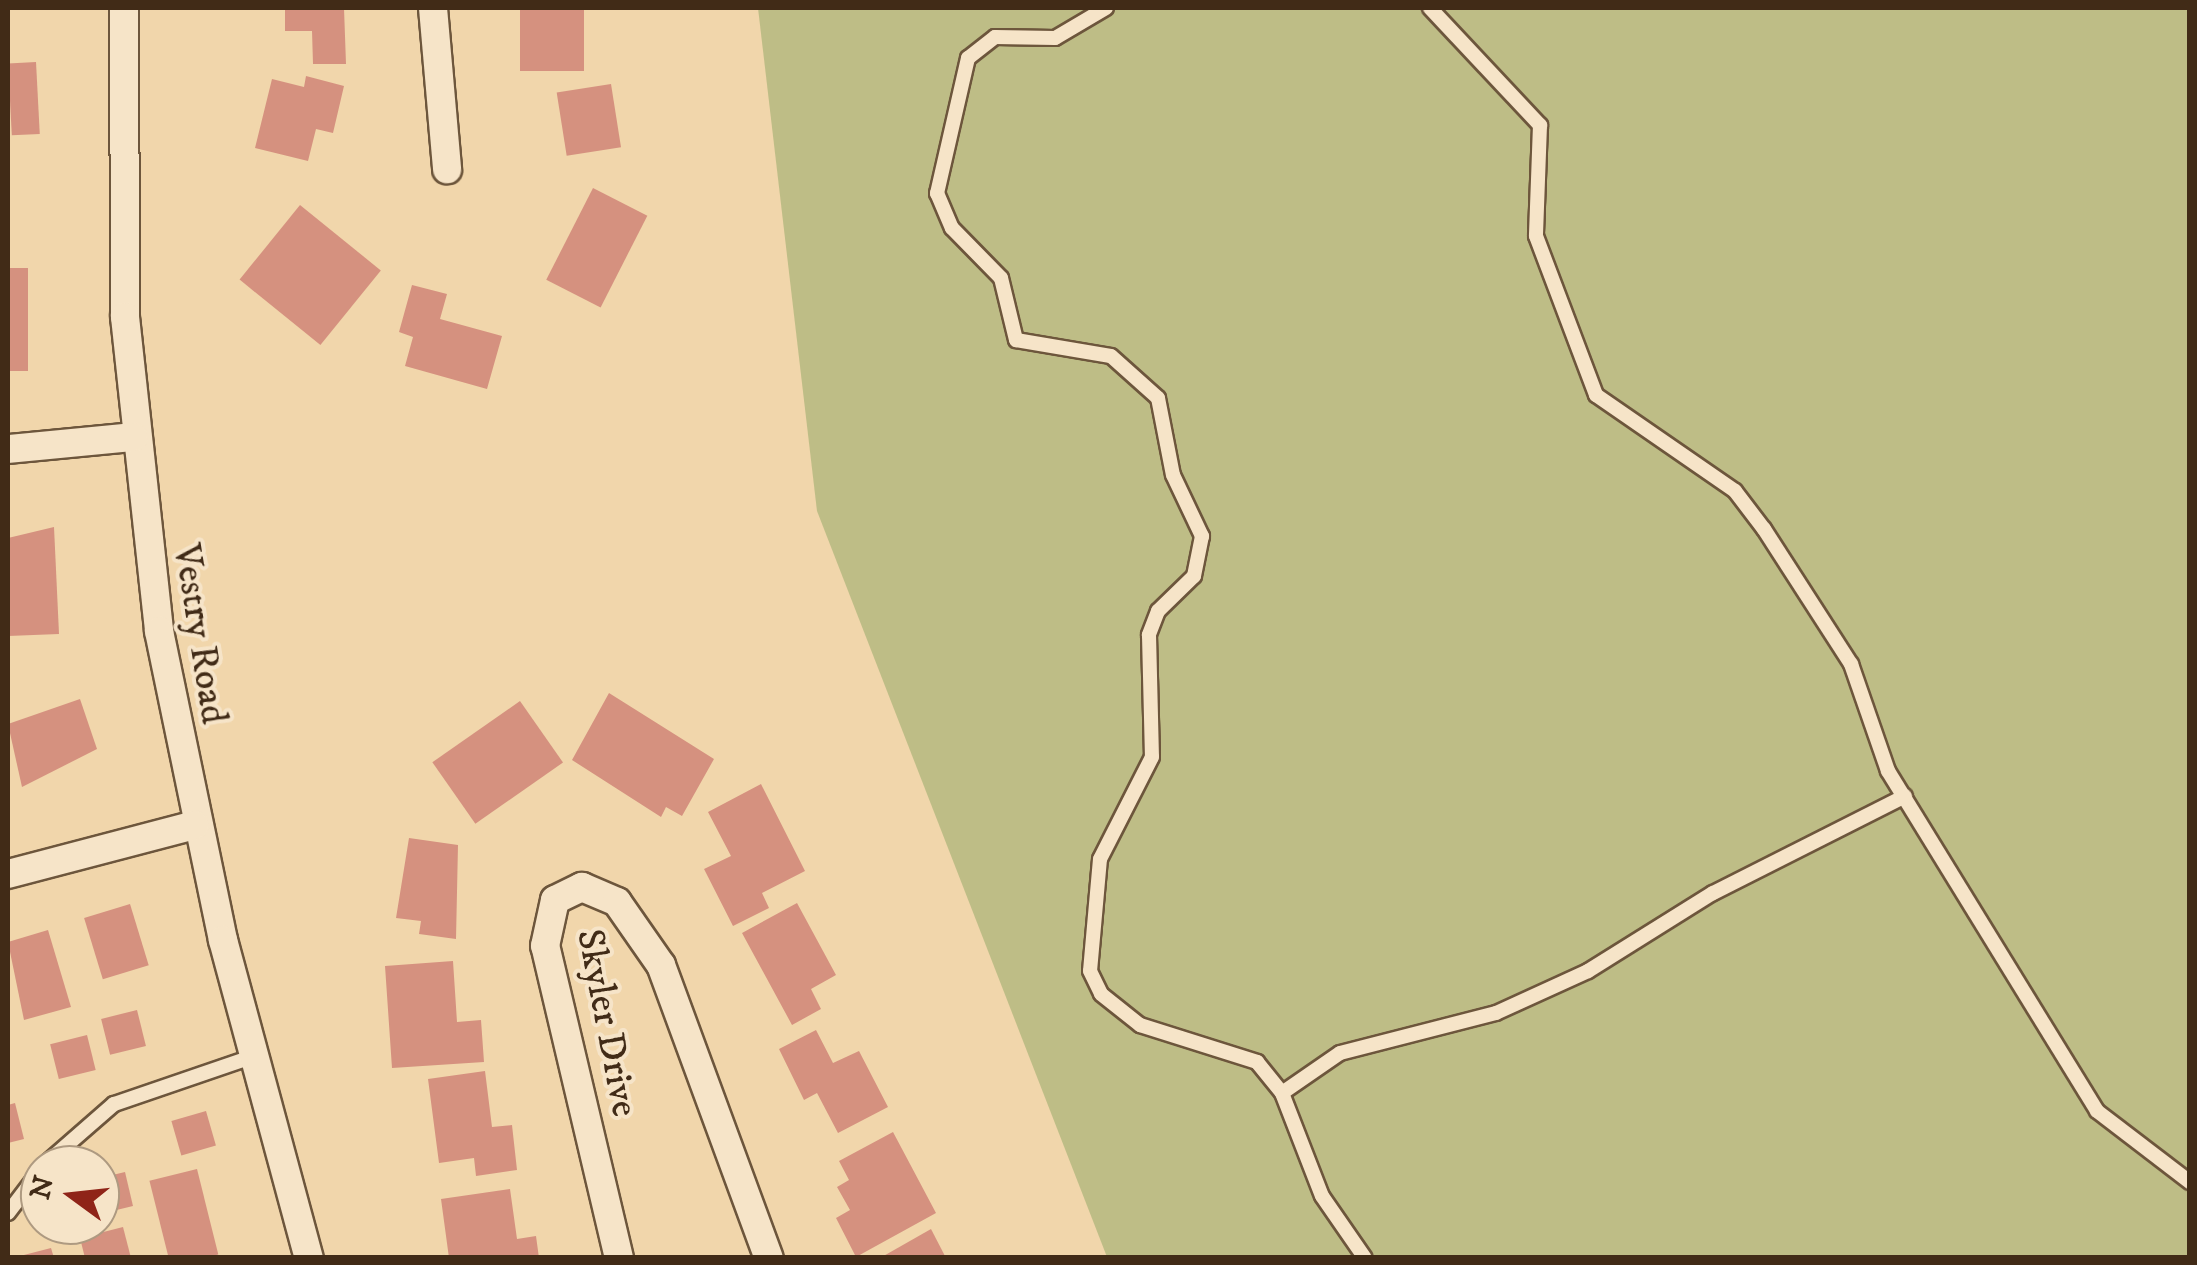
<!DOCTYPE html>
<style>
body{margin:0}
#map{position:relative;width:2197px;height:1265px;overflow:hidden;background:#f1d6ab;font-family:"IM FELL DW Pica",serif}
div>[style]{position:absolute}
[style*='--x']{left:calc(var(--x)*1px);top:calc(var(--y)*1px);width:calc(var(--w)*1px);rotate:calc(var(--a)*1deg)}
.green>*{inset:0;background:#bebd86}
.building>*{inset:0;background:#d5917f;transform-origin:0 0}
.roads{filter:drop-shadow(2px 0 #6d563c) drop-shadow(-2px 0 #6d563c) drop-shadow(0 2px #6d563c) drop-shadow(0 -2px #6d563c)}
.lane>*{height:14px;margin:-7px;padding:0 7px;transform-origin:7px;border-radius:7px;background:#f6e4c8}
.street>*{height:28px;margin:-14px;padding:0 14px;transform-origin:14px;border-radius:14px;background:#f6e4c8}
span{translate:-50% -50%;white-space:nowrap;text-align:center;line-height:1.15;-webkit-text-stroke:8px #f6e4c8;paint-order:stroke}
.street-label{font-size:38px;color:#412b17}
.frame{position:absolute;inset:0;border:10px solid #412b17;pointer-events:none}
.north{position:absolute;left:20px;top:1145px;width:100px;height:100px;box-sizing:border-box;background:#f6e4c8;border:2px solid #ae9a81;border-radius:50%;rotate:285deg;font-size:28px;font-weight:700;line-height:40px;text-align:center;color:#412b17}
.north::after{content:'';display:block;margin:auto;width:35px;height:45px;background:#8f2418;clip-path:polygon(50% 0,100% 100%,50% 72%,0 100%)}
</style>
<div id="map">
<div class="green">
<i style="clip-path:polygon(758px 8px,2189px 8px,2189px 1257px,1107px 1257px,817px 511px)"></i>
</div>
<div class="building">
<i style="clip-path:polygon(285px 8px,344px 8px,346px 64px,313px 64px,312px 31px,285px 31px)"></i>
<i style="left:520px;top:8px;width:64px;height:63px"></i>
<i style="left:36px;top:62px;width:72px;height:28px;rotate:87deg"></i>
<i style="clip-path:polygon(306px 76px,344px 86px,333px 133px,316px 129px,308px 161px,255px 148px,272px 79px,304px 87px)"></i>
<i style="left:611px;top:84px;width:64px;height:55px;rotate:81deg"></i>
<i style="left:593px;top:188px;width:61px;height:103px;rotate:27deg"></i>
<i style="left:300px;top:205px;width:104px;height:96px;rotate:39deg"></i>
<i style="left:8px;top:268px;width:20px;height:103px"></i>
<i style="clip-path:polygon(412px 285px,447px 294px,440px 319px,502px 336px,487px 389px,405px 366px,413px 337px,399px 332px)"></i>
<i style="clip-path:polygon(54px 527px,59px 634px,8px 636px,8px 538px)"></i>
<i style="clip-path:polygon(609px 693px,714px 759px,682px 816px,666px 807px,661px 817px,572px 760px)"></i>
<i style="clip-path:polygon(80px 699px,97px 749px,22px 787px,8px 724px)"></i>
<i style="left:520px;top:701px;width:75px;height:107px;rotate:55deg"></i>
<i style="clip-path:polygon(761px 784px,805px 871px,762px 893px,769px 908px,733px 926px,704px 869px,731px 856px,708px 812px)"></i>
<i style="clip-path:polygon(409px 838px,458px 845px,456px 939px,419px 934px,421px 921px,396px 918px)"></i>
<i style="clip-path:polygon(797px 903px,836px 975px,811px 989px,821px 1009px,792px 1025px,742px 933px)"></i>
<i style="left:130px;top:904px;width:64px;height:48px;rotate:73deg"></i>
<i style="clip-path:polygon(48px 930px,71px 1007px,24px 1020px,8px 942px)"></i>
<i style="clip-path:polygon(453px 961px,457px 1022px,481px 1020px,484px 1062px,392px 1068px,385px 966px)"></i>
<i style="left:137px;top:1010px;width:37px;height:37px;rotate:76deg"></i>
<i style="clip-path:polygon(816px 1030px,833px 1063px,859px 1051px,888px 1107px,838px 1133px,817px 1093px,804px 1100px,779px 1049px)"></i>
<i style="left:87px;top:1035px;width:36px;height:38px;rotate:76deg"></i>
<i style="clip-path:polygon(485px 1071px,492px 1127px,512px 1125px,517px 1170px,476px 1176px,474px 1158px,439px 1163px,428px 1079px)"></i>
<i style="clip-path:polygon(15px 1103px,24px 1139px,8px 1143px,8px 1105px)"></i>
<i style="left:206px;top:1111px;width:36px;height:36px;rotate:74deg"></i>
<i style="clip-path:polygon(893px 1132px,936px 1213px,856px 1257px,836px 1218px,850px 1210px,837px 1187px,849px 1180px,839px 1161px)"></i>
<i style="left:197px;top:1169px;width:88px;height:49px;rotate:76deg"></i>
<i style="clip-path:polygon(125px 1172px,133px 1206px,100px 1214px,100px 1178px)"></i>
<i style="clip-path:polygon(510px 1189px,517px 1239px,536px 1236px,539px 1258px,449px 1258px,441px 1199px)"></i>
<i style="clip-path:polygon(123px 1227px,131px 1258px,85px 1258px,80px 1238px)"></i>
<i style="clip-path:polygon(931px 1229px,946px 1258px,880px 1258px)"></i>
<i style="clip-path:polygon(51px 1248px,54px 1258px,20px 1258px,20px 1256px)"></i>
</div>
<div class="roads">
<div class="lane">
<i style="--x:1106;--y:8;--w:59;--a:149.5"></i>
<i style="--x:1055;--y:38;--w:60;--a:-179"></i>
<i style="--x:995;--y:37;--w:34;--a:142"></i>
<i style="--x:968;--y:58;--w:139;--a:102.9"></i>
<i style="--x:937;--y:193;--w:38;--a:67"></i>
<i style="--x:952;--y:228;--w:70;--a:45.6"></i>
<i style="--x:1001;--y:278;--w:64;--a:76.4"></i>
<i style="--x:1016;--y:340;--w:96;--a:9.6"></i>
<i style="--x:1111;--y:356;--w:63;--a:41.8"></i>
<i style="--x:1158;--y:398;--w:78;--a:79"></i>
<i style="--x:1173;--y:475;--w:68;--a:64.6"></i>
<i style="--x:1202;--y:536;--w:41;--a:101.3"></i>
<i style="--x:1194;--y:576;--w:50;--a:135.8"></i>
<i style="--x:1158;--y:611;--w:26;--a:111"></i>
<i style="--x:1149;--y:635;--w:122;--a:88.6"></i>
<i style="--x:1152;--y:757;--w:114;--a:117"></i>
<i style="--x:1100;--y:859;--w:112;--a:95.1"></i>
<i style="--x:1090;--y:971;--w:25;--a:64"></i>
<i style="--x:1101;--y:994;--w:50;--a:38.5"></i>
<i style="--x:1140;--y:1025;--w:123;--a:17.5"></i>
<i style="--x:1257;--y:1062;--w:40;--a:51"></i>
<i style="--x:1282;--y:1093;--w:110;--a:68.8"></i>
<i style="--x:1322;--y:1196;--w:75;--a:55.3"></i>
<i style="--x:1430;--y:8;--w:161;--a:46.8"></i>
<i style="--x:1540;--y:125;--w:111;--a:92.1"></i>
<i style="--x:1536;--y:236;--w:170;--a:69.3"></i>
<i style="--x:1596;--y:395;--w:169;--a:34.6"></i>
<i style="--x:1735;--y:491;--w:48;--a:52.7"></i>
<i style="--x:1764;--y:529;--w:161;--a:57.2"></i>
<i style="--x:1851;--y:664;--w:113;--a:70.9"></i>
<i style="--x:1888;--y:771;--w:399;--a:58.4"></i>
<i style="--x:2097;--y:1111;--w:117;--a:37.4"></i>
<i style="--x:1282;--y:1093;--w:70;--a:-34.6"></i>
<i style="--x:1340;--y:1053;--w:161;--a:-14.4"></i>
<i style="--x:1496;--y:1013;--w:101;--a:-24.5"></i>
<i style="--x:1588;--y:971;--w:147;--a:-32"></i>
<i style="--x:1713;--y:893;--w:215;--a:-26.8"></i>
<i style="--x:44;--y:1165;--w:93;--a:-41.1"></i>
<i style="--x:114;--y:1104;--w:148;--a:-18.9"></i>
<i style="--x:8;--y:1213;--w:53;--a:-52.7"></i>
</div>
<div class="street">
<i style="--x:124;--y:8;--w:309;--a:89.8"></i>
<i style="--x:125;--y:317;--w:316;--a:83.8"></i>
<i style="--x:159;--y:631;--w:316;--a:78.3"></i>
<i style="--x:223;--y:940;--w:329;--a:74.9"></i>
<i style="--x:433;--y:8;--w:162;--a:85"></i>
<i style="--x:8;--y:449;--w:126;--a:-5.5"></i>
<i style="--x:8;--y:874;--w:193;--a:-14.7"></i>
<i style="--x:619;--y:1258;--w:321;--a:-103.3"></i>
<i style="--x:545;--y:946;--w:47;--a:-77.7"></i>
<i style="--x:555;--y:900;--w:30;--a:-26"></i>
<i style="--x:582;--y:887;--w:38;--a:23"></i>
<i style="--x:617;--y:902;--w:77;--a:55.1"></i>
<i style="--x:661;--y:965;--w:312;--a:69.8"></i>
</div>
</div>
<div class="street-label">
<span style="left:199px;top:634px;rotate:81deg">Vestry Road</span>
<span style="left:606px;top:1023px;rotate:79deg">Skyler Drive</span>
</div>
<div class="frame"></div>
<div class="north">N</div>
</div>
